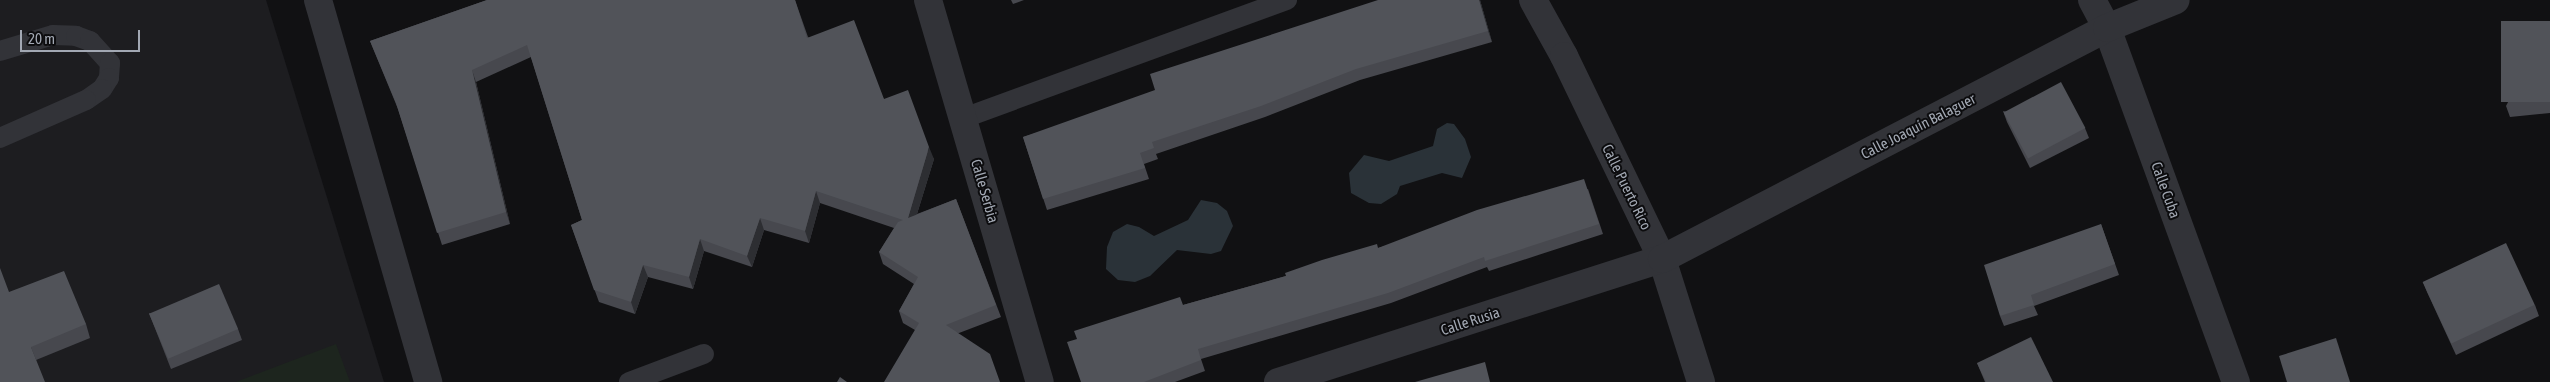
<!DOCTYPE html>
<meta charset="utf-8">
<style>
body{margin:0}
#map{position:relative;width:2550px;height:382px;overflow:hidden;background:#111113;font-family:"Asap Condensed",sans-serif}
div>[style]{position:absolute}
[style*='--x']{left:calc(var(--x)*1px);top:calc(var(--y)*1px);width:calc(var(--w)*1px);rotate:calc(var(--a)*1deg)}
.built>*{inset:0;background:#1d1d20}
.green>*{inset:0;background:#1d251e}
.water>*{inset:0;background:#2a3238}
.service>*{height:20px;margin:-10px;padding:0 10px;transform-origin:10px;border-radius:10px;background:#323338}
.minor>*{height:28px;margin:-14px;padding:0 14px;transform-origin:14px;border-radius:14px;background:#323338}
.wall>*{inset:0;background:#47484e}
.shaded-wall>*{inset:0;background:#2d2e32}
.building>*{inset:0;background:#515359;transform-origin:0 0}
span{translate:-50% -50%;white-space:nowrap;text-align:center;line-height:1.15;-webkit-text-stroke:4px #0c0c0e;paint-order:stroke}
.street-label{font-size:15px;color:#a2a8b3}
.scale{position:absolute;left:20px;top:30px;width:120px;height:22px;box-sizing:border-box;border:2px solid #a2a8b3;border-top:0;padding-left:6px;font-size:15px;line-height:18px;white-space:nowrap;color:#a2a8b3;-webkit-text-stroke:4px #0c0c0e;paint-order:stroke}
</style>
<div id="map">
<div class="built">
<i style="clip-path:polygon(0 0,266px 0,384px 382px,0 382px)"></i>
</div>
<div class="green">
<i style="clip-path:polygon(336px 344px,350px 382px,236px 382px,241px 380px)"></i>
</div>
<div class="water">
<i style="clip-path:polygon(1447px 123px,1454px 124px,1465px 139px,1471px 157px,1462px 178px,1442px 173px,1400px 186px,1397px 194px,1381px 204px,1369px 203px,1351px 193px,1349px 173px,1364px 155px,1389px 161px,1433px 146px,1437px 129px)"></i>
<i style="clip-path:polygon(1201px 200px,1217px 203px,1227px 211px,1233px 226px,1221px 251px,1211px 254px,1177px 250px,1150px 276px,1135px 282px,1118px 280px,1106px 269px,1107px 247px,1113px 232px,1127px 224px,1139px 227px,1154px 236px,1188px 220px)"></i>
</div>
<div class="service">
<i style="--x:0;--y:51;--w:55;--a:-16.8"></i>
<i style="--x:53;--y:35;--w:23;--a:2"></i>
<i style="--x:76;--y:36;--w:15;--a:20"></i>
<i style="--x:90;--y:41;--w:30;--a:48"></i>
<i style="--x:110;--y:63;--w:15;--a:94"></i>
<i style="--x:109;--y:78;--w:13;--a:122"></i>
<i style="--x:102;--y:89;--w:19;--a:145"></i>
<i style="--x:86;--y:100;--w:94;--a:156.2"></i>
<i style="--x:964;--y:118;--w:344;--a:-20.1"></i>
<i style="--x:629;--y:382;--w:80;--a:-20.5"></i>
</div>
<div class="minor">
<i style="--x:318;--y:0;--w:398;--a:73.9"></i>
<i style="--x:928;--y:0;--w:398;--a:73.7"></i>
<i style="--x:1533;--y:0;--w:64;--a:61"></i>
<i style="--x:1564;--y:56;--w:225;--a:64.2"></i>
<i style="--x:1662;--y:259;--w:129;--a:72.4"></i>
<i style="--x:2092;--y:0;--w:32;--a:62"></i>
<i style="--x:2107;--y:28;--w:377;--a:70"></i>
<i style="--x:1278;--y:382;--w:403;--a:-17.8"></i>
<i style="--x:1662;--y:259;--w:501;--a:-27.43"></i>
<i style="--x:2107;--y:28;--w:74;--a:-22.1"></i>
</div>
<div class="wall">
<i style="clip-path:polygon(487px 0,795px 0,808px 37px,884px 99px,934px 159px,917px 214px,956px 199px,1001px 317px,959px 333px,915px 330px,903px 323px,899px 311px,914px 284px,883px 264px,879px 252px,894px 228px,820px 203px,809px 243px,764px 230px,752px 267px,704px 251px,693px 289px,648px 277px,635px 314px,599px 302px,571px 225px,582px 220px,531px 57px,476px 82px,510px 224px,442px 245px,398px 109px,370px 41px)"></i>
<i style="clip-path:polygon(1011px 0,1024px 0,1013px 4px)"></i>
<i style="clip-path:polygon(1480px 0,1492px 42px,1360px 80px,1265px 117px,1156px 154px,1158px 159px,1144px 164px,1149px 179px,1047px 210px,1023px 137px)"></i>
<i style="clip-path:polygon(2550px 21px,2550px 113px,2510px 117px,2506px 106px)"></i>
<i style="clip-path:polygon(2003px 111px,2085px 128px,2089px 138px,2030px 168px,2007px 122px)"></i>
<i style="clip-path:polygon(1588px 189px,1603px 234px,1489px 271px,1487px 267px,1391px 303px,1201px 359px,1205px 371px,1175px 382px,1081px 382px,1183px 305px,1286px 276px,1378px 248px)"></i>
<i style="clip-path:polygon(2101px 224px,2119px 275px,2034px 306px,2038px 315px,2004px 326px,2000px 316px)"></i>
<i style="clip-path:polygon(2423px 282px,2535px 305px,2539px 316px,2456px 355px,2427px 292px)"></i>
<i style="clip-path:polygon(9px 292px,86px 324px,90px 338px,36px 360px)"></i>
<i style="clip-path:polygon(149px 313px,238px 329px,242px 340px,171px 369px)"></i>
<i style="clip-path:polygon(1977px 363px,2053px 382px,1985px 382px)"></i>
</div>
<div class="shaded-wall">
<i style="clip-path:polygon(1479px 0,1480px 0,1492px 42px,1488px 31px)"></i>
<i style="clip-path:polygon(472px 70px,476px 82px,510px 224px,506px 212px)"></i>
<i style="clip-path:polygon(929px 147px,934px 159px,912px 230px,908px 218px)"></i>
<i style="clip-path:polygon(816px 191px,820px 203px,809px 243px,805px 231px)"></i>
<i style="clip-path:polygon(760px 218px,764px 230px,752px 267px,747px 256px)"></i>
<i style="clip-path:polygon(700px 239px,704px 251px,693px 289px,689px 277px)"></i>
<i style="clip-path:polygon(643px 265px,648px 277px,635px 314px,631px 302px)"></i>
</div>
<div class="building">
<i style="clip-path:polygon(487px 0,795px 0,807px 38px,854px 20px,884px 99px,908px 90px,929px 147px,908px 218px,956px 199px,996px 305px,946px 325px,990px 354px,1000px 382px,884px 382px,919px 323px,899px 311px,918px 277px,879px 252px,898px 222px,903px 220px,816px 191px,805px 231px,760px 218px,747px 256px,700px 239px,689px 277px,643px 265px,631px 302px,594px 290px,571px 225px,582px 220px,527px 45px,472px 70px,506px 212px,437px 233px,396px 103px,370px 41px)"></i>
<i style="clip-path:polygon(1378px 0,1479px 0,1488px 31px,1356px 69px,1261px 106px,1152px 142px,1154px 148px,1140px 153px,1145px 168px,1043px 199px,1023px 137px,1155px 90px,1150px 74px)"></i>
<i style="left:2550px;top:21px;width:81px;height:49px;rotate:90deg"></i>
<i style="left:2061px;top:82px;width:52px;height:65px;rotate:62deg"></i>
<i style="clip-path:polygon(1584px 179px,1599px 224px,1485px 261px,1484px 257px,1388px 293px,1198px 349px,1201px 360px,1144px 382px,1081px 382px,1067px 342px,1077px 339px,1074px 331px,1180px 297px,1183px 305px,1286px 276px,1285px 273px,1322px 260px,1377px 244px,1378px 248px,1477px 210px)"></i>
<i style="clip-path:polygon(2101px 224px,2115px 264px,2031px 295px,2034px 305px,2000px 316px,1984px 265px)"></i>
<i style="left:2506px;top:243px;width:68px;height:92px;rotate:65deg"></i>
<i style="clip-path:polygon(0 268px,9px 292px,64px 271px,86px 324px,31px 347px,45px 382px,0 382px)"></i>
<i style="left:219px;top:284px;width:49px;height:76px;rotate:67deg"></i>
<i style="clip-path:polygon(2031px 337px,2053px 382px,1986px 382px,1977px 363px)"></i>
<i style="clip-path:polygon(2336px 338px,2350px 382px,2287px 382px,2279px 356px)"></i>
<i style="clip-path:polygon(1485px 362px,1490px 382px,1415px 382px)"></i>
<i style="clip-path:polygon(840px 377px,847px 382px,837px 382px)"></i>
</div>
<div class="street-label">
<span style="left:1918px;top:126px;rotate:-27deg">Calle Joaquín Balaguer</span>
<span style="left:1627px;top:187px;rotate:64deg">Calle Puerto Rico</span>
<span style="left:2166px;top:190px;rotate:70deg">Calle Cuba</span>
<span style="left:985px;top:191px;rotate:74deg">Calle Serbia</span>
<span style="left:1470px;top:321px;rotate:-18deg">Calle Rusia</span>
</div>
<div class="scale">20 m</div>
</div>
